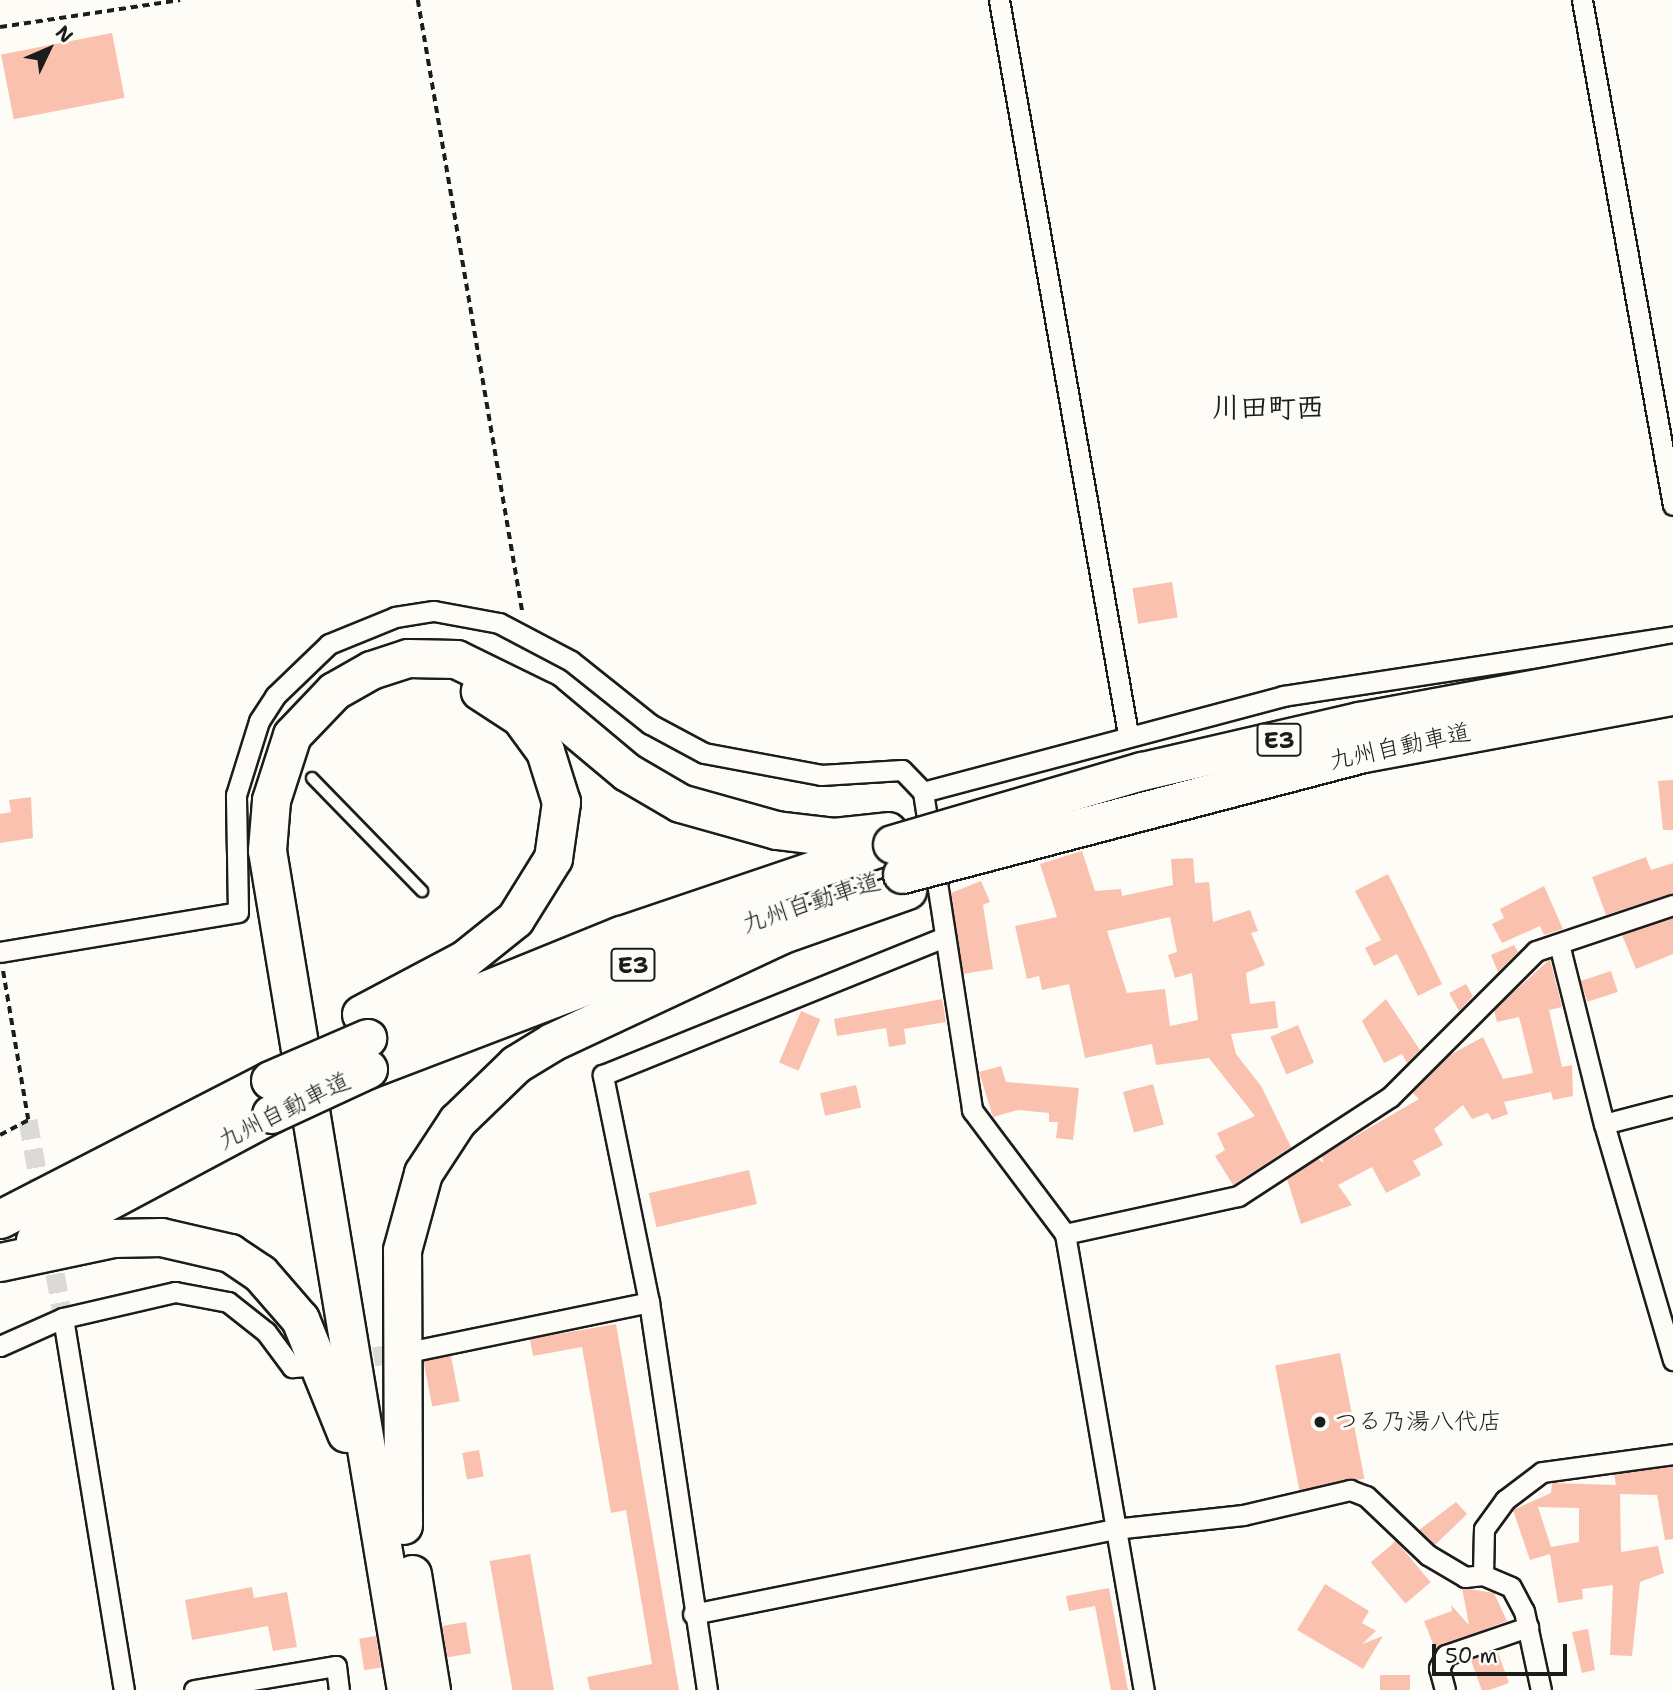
<!DOCTYPE html>
<meta charset="utf-8">
<style>
body{margin:0}
#map{position:relative;width:1673px;height:1690px;overflow:hidden;background:#fdfcf7;font-family:"Shantell Sans","Klee One",sans-serif}
div>[style]{position:absolute}
[style*='--x']{left:calc(var(--x)*1px);top:calc(var(--y)*1px);width:calc(var(--w)*1px);rotate:calc(var(--a)*1deg)}
.building>*{inset:0;background:#fac2ae;transform-origin:0 0}
.street-tunnel>*{height:19px;margin-top:-9.5px;transform-origin:0;background:repeating-linear-gradient(90deg,#dbdad6 0 19px,transparent 0 29px)}
.path>*{height:3.5px;margin-top:-1.75px;transform-origin:0;background:repeating-linear-gradient(90deg,#1c1c1c 0 7px,transparent 0 12px)}
.roads{filter:drop-shadow(2px 0 #1c1c1c) drop-shadow(-2px 0 #1c1c1c) drop-shadow(0 2px #1c1c1c) drop-shadow(0 -2px #1c1c1c)}
.lane>*{height:10px;margin:-5px;padding:0 5px;transform-origin:5px;border-radius:5px;background:#fdfcf7}
.street>*{height:19px;margin:-9.5px;padding:0 9.5px;transform-origin:9.5px;border-radius:9.5px;background:#fdfcf7}
.highway>*{height:37px;margin:-18.5px;padding:0 18.5px;transform-origin:18.5px;border-radius:18.5px;background:#fdfcf7}
.bridges{filter:drop-shadow(2px 0 #1c1c1c) drop-shadow(-2px 0 #1c1c1c) drop-shadow(0 2px #1c1c1c) drop-shadow(0 -2px #1c1c1c)}
.highway-bridge>*{height:37px;margin:-18.5px;padding:0 18.5px;transform-origin:18.5px;border-radius:18.5px;background:#fdfcf7}
.dots>*{width:19px;height:19px;translate:-50% -50%;box-sizing:border-box;border:4px solid #fdfcf7;border-radius:50%}
span{translate:-50% -50%;white-space:nowrap;text-align:center;line-height:1.15;-webkit-text-stroke:6px #fdfcf7;paint-order:stroke}
.shield-label span{padding:2px 5px;background:#fdfcf7;border:2px solid;border-radius:5px;-webkit-text-stroke-width:0}
.shield-label{font-size:23px;color:#1c1c1c;font-weight:700}
.street-label{font-size:24px;color:#1c1c1c}
.poi-label{font-size:24px;color:#1c1c1c}
.left{translate:0 -50%;text-align:left}
.quarter-label{font-size:28px;color:#1c1c1c;font-weight:700}
.north{position:absolute;left:14px;top:14px;width:70px;height:70px;-webkit-text-stroke:5px #fdfcf7;paint-order:stroke;rotate:46deg;font-size:19px;font-weight:700;line-height:28px;text-align:center;color:#1c1c1c}
.north::after{content:'';display:block;margin:auto;width:24px;height:32px;background:#1c1c1c;clip-path:polygon(50% 0,100% 100%,50% 72%,0 100%)}
.scale{position:absolute;left:1432px;top:1644px;width:135px;height:32px;box-sizing:border-box;border:4px solid #1c1c1c;border-top:0;padding-left:9px;font-size:21px;line-height:24px;white-space:nowrap;color:#1c1c1c;-webkit-text-stroke:5px #fdfcf7;paint-order:stroke}
</style>
<div id="map">
<div class="building">
<i style="left:112px;top:33px;width:66px;height:113px;rotate:79deg"></i>
<i style="left:1172px;top:582px;width:36px;height:40px;rotate:81deg"></i>
<i style="clip-path:polygon(1673px 780px,1673px 830px,1663px 830px,1658px 781px)"></i>
<i style="clip-path:polygon(31px 797px,33px 838px,0 843px,0 814px,11px 812px,9px 800px)"></i>
<i style="clip-path:polygon(evenodd,1082px 851px,1095px 891px,1121px 889px,1122px 896px,1173px 885px,1171px 859px,1193px 858px,1195px 883px,1209px 882px,1213px 922px,1250px 910px,1258px 931px,1251px 933px,1265px 965px,1246px 973px,1250px 1004px,1275px 1001px,1278px 1028px,1231px 1034px,1236px 1054px,1261px 1086px,1291px 1147px,1233px 1185px,1215px 1156px,1225px 1150px,1217px 1133px,1255px 1116px,1209px 1058px,1156px 1065px,1152px 1044px,1085px 1058px,1069px 984px,1042px 990px,1039px 976px,1027px 979px,1015px 926px,1057px 917px,1040px 864px,1082px 851px,1170px 917px,1177px 952px,1168px 955px,1175px 978px,1192px 973px,1198px 1020px,1170px 1026px,1165px 989px,1127px 993px,1107px 931px,1170px 917px)"></i>
<i style="clip-path:polygon(1646px 857px,1651px 870px,1673px 863px,1673px 893px,1606px 915px,1592px 877px)"></i>
<i style="clip-path:polygon(1388px 874px,1442px 984px,1418px 996px,1397px 954px,1374px 966px,1365px 948px,1381px 940px,1355px 891px)"></i>
<i style="clip-path:polygon(981px 881px,990px 902px,983px 905px,993px 969px,963px 974px,951px 893px)"></i>
<i style="clip-path:polygon(1544px 886px,1563px 929px,1544px 935px,1540px 926px,1502px 943px,1492px 924px,1504px 918px,1500px 909px)"></i>
<i style="clip-path:polygon(1673px 918px,1673px 954px,1636px 969px,1622px 935px)"></i>
<i style="clip-path:polygon(1514px 945px,1518px 952px,1498px 972px,1491px 955px)"></i>
<i style="clip-path:polygon(1550px 959px,1562px 1007px,1549px 1010px,1562px 1067px,1572px 1065px,1573px 1096px,1553px 1100px,1551px 1092px,1504px 1102px,1508px 1114px,1492px 1120px,1488px 1113px,1472px 1119px,1463px 1105px,1434px 1129px,1443px 1145px,1413px 1161px,1421px 1175px,1386px 1193px,1372px 1167px,1338px 1185px,1352px 1205px,1301px 1224px,1287px 1179px,1318px 1159px,1324px 1163px,1321px 1156px,1419px 1099px,1412px 1092px,1450px 1055px,1483px 1037px,1503px 1079px,1533px 1073px,1519px 1017px,1497px 1022px,1494px 1010px)"></i>
<i style="left:1611px;top:971px;width:22px;height:32px;rotate:72deg"></i>
<i style="clip-path:polygon(1466px 984px,1473px 996px,1459px 1011px,1449px 993px)"></i>
<i style="clip-path:polygon(942px 999px,946px 1022px,904px 1029px,906px 1044px,889px 1047px,886px 1028px,837px 1036px,834px 1019px)"></i>
<i style="clip-path:polygon(1386px 999px,1420px 1050px,1407px 1063px,1402px 1054px,1384px 1063px,1362px 1021px)"></i>
<i style="left:801px;top:1011px;width:21px;height:56px;rotate:23deg"></i>
<i style="left:1298px;top:1025px;width:41px;height:30px;rotate:67deg"></i>
<i style="clip-path:polygon(1001px 1066px,1006px 1082px,1079px 1088px,1073px 1140px,1056px 1138px,1058px 1122px,1049px 1122px,1049px 1113px,1018px 1110px,993px 1117px,979px 1072px)"></i>
<i style="left:1153px;top:1084px;width:42px;height:31px;rotate:75deg"></i>
<i style="left:856px;top:1085px;width:23px;height:37px;rotate:77deg"></i>
<i style="left:749px;top:1170px;width:35px;height:103px;rotate:77deg"></i>
<i style="clip-path:polygon(616px 1324px,679px 1690px,590px 1690px,587px 1677px,652px 1664px,626px 1510px,611px 1513px,582px 1347px,533px 1356px,530px 1339px)"></i>
<i style="left:1340px;top:1353px;width:128px;height:66px;rotate:79deg"></i>
<i style="left:451px;top:1356px;width:46px;height:28px;rotate:79deg"></i>
<i style="left:479px;top:1450px;width:27px;height:17px;rotate:80deg"></i>
<i style="clip-path:polygon(evenodd,1673px 1466px,1673px 1539px,1665px 1540px,1657px 1495px,1620px 1494px,1621px 1552px,1658px 1546px,1664px 1573px,1640px 1582px,1632px 1656px,1610px 1655px,1613px 1585px,1582px 1589px,1583px 1599px,1558px 1603px,1550px 1554px,1530px 1560px,1513px 1510px,1551px 1493px,1552px 1483px,1616px 1485px,1614px 1474px,1673px 1466px,1538px 1507px,1579px 1508px,1579px 1542px,1551px 1547px,1538px 1507px)"></i>
<i style="clip-path:polygon(1456px 1502px,1467px 1514px,1435px 1545px,1419px 1530px)"></i>
<i style="left:1396px;top:1541px;width:54px;height:33px;rotate:50deg"></i>
<i style="left:530px;top:1554px;width:138px;height:41px;rotate:80deg"></i>
<i style="clip-path:polygon(1325px 1584px,1369px 1611px,1362px 1623px,1376px 1631px,1362px 1644px,1383px 1636px,1363px 1669px,1297px 1630px)"></i>
<i style="clip-path:polygon(252px 1587px,254px 1598px,287px 1592px,297px 1647px,273px 1651px,268px 1626px,192px 1640px,185px 1600px)"></i>
<i style="clip-path:polygon(1109px 1588px,1128px 1690px,1111px 1690px,1095px 1606px,1069px 1611px,1066px 1596px)"></i>
<i style="clip-path:polygon(1462px 1588px,1494px 1593px,1507px 1621px,1435px 1649px,1424px 1621px,1452px 1611px,1451px 1605px,1469px 1625px)"></i>
<i style="left:466px;top:1622px;width:32px;height:24px;rotate:81deg"></i>
<i style="clip-path:polygon(1588px 1629px,1595px 1670px,1582px 1673px,1572px 1632px)"></i>
<i style="left:376px;top:1636px;width:32px;height:17px;rotate:81deg"></i>
<i style="left:1497px;top:1650px;width:35px;height:28px;rotate:70deg"></i>
<i style="left:1410px;top:1675px;width:15px;height:30px;rotate:90deg"></i>
</div>
<div class="street-tunnel">
<i style="--x:28;--y:1120;--w:86;--a:80"></i>
<i style="--x:50;--y:1245;--w:74;--a:79.9"></i>
<i style="--x:345;--y:1361;--w:64;--a:-9"></i>
</div>
<div class="path">
<i style="--x:418;--y:0;--w:624;--a:80.31"></i>
<i style="--x:0;--y:27;--w:182;--a:-8.5"></i>
<i style="--x:0;--y:1135;--w:32;--a:-28"></i>
<i style="--x:28;--y:1120;--w:155;--a:-99.6"></i>
</div>
<div class="roads">
<div class="lane">
<i style="--x:312;--y:778;--w:158;--a:45.8"></i>
</div>
<div class="street">
<i style="--x:999;--y:0;--w:745;--a:80.03"></i>
<i style="--x:1582;--y:0;--w:513;--a:79.79"></i>
<i style="--x:923;--y:792;--w:373;--a:-14.9"></i>
<i style="--x:1283;--y:696;--w:395;--a:-8.7"></i>
<i style="--x:1560;--y:948;--w:181;--a:76"></i>
<i style="--x:0;--y:952;--w:241;--a:-9.5"></i>
<i style="--x:238;--y:912;--w:117;--a:-91"></i>
<i style="--x:236;--y:795;--w:77;--a:-72.7"></i>
<i style="--x:259;--y:721;--w:30;--a:-57"></i>
<i style="--x:275;--y:696;--w:75;--a:-43.9"></i>
<i style="--x:329;--y:644;--w:71;--a:-22.2"></i>
<i style="--x:395;--y:617;--w:39;--a:-9"></i>
<i style="--x:434;--y:611;--w:66;--a:10.5"></i>
<i style="--x:499;--y:623;--w:81;--a:27.8"></i>
<i style="--x:571;--y:661;--w:101;--a:38.6"></i>
<i style="--x:650;--y:724;--w:61;--a:28.2"></i>
<i style="--x:704;--y:753;--w:119;--a:10.6"></i>
<i style="--x:821;--y:775;--w:81;--a:-3.5"></i>
<i style="--x:902;--y:770;--w:30;--a:46"></i>
<i style="--x:923;--y:792;--w:322;--a:81.2"></i>
<i style="--x:972;--y:1110;--w:155;--a:53.1"></i>
<i style="--x:1065;--y:1234;--w:463;--a:80.2"></i>
<i style="--x:1673;--y:1106;--w:71;--a:165.4"></i>
<i style="--x:1604;--y:1124;--w:246;--a:73.7"></i>
<i style="--x:1065;--y:1234;--w:177;--a:-12.4"></i>
<i style="--x:1238;--y:1196;--w:181;--a:-33.1"></i>
<i style="--x:1390;--y:1097;--w:206;--a:-45"></i>
<i style="--x:1536;--y:951;--w:145;--a:-18.6"></i>
<i style="--x:63;--y:1318;--w:377;--a:80.7"></i>
<i style="--x:0;--y:1346;--w:69;--a:-24"></i>
<i style="--x:63;--y:1318;--w:115;--a:-13.1"></i>
<i style="--x:175;--y:1292;--w:54;--a:10.7"></i>
<i style="--x:228;--y:1302;--w:48;--a:38.3"></i>
<i style="--x:266;--y:1332;--w:44;--a:53.4"></i>
<i style="--x:292;--y:1367;--w:17;--a:-3"></i>
<i style="--x:418;--y:1350;--w:236;--a:-11.7"></i>
<i style="--x:1483;--y:1575;--w:46;--a:-88.8"></i>
<i style="--x:1484;--y:1529;--w:36;--a:-54"></i>
<i style="--x:1505;--y:1500;--w:46;--a:-37.1"></i>
<i style="--x:1542;--y:1472;--w:132;--a:-7.8"></i>
<i style="--x:693;--y:1614;--w:429;--a:-11.4"></i>
<i style="--x:1114;--y:1529;--w:130;--a:-6.2"></i>
<i style="--x:1243;--y:1515;--w:110;--a:-13.2"></i>
<i style="--x:1350;--y:1490;--w:17;--a:21"></i>
<i style="--x:1366;--y:1496;--w:86;--a:43.6"></i>
<i style="--x:1428;--y:1555;--w:43;--a:30.7"></i>
<i style="--x:1465;--y:1577;--w:18;--a:-6"></i>
<i style="--x:1483;--y:1575;--w:30;--a:23"></i>
<i style="--x:1511;--y:1587;--w:27;--a:62"></i>
<i style="--x:1524;--y:1611;--w:81;--a:77.9"></i>
<i style="--x:194;--y:1690;--w:144;--a:-9.6"></i>
<i style="--x:336;--y:1666;--w:24;--a:83"></i>
<i style="--x:707;--y:1690;--w:392;--a:-98.5"></i>
<i style="--x:649;--y:1302;--w:232;--a:-101.5"></i>
<i style="--x:603;--y:1075;--w:369;--a:-22"></i>
<i style="--x:1445;--y:1690;--w:23;--a:-105"></i>
<i style="--x:1439;--y:1668;--w:15;--a:-62"></i>
<i style="--x:1446;--y:1655;--w:87;--a:-18.9"></i>
</div>
<div class="highway">
<i style="--x:361;--y:1014;--w:118;--a:-27.9"></i>
<i style="--x:465;--y:959;--w:64;--a:-38.7"></i>
<i style="--x:515;--y:919;--w:72;--a:-58.1"></i>
<i style="--x:553;--y:858;--w:57;--a:-81.9"></i>
<i style="--x:561;--y:802;--w:53;--a:-107.4"></i>
<i style="--x:545;--y:751;--w:42;--a:-126.3"></i>
<i style="--x:520;--y:717;--w:48;--a:-147"></i>
<i style="--x:367;--y:1038;--w:274;--a:-22.1"></i>
<i style="--x:621;--y:935;--w:274;--a:-18.7"></i>
<i style="--x:368;--y:1069;--w:435;--a:-20.9"></i>
<i style="--x:0;--y:1219;--w:304;--a:-27.2"></i>
<i style="--x:35;--y:1240;--w:268;--a:-28.1"></i>
<i style="--x:0;--y:1262;--w:116;--a:-12"></i>
<i style="--x:113;--y:1238;--w:48;--a:-1.2"></i>
<i style="--x:161;--y:1237;--w:71;--a:13.1"></i>
<i style="--x:230;--y:1253;--w:36;--a:34"></i>
<i style="--x:260;--y:1273;--w:61;--a:49"></i>
<i style="--x:300;--y:1319;--w:123;--a:68"></i>
<i style="--x:403;--y:1525;--w:275;--a:-90.2"></i>
<i style="--x:402;--y:1250;--w:80;--a:-74.7"></i>
<i style="--x:423;--y:1173;--w:62;--a:-56.8"></i>
<i style="--x:457;--y:1121;--w:82;--a:-44"></i>
<i style="--x:516;--y:1064;--w:42;--a:-31.4"></i>
<i style="--x:552;--y:1042;--w:252;--a:-25.1"></i>
<i style="--x:780;--y:935;--w:135;--a:-19.5"></i>
<i style="--x:412;--y:1574;--w:118;--a:80.7"></i>
<i style="--x:406;--y:1690;--w:851;--a:-99.4"></i>
<i style="--x:267;--y:850;--w:50;--a:-85.4"></i>
<i style="--x:271;--y:800;--w:68;--a:-72.1"></i>
<i style="--x:292;--y:735;--w:61;--a:-46.3"></i>
<i style="--x:334;--y:691;--w:43;--a:-29.6"></i>
<i style="--x:371;--y:670;--w:39;--a:-18"></i>
<i style="--x:408;--y:658;--w:48;--a:1.2"></i>
<i style="--x:456;--y:659;--w:96;--a:26"></i>
<i style="--x:542;--y:701;--w:111;--a:39.9"></i>
<i style="--x:627;--y:772;--w:61;--a:30.3"></i>
<i style="--x:680;--y:803;--w:100;--a:15.7"></i>
<i style="--x:776;--y:830;--w:58;--a:6.9"></i>
<i style="--x:834;--y:837;--w:54;--a:-6.3"></i>
</div>
</div>
<div class="bridges">
<div class="highway-bridge">
<i style="--x:892;--y:844;--w:260;--a:-16.3"></i>
<i style="--x:1142;--y:771;--w:223;--a:-13"></i>
<i style="--x:1359;--y:721;--w:319;--a:-10.5"></i>
<i style="--x:902;--y:874;--w:478;--a:-14.7"></i>
<i style="--x:1364;--y:753;--w:314;--a:-10.5"></i>
<i style="--x:270;--y:1080;--w:106;--a:-23.4"></i>
<i style="--x:271;--y:1114;--w:107;--a:-24.9"></i>
</div>
</div>
<div class="dots">
<i style="left:1320px;top:1422px;background:#1c1c1c"></i>
</div>
<div class="shield-label">
<span style="left:1279px;top:740px">E3</span>
<span style="left:633px;top:965px">E3</span>
</div>
<div class="street-label">
<span style="left:1400px;top:747px;rotate:-12deg">九州自動車道</span>
<span style="left:811px;top:903px;rotate:-18deg">九州自動車道</span>
<span style="left:284px;top:1111px;rotate:-26deg">九州自動車道</span>
</div>
<div class="poi-label">
<span class="left" style="left:1334px;top:1422px">つる乃湯八代店</span>
</div>
<div class="quarter-label">
<span style="left:1268px;top:407px">川田町西</span>
</div>
<div class="north">N</div>
<div class="scale">50 m</div>
</div>
